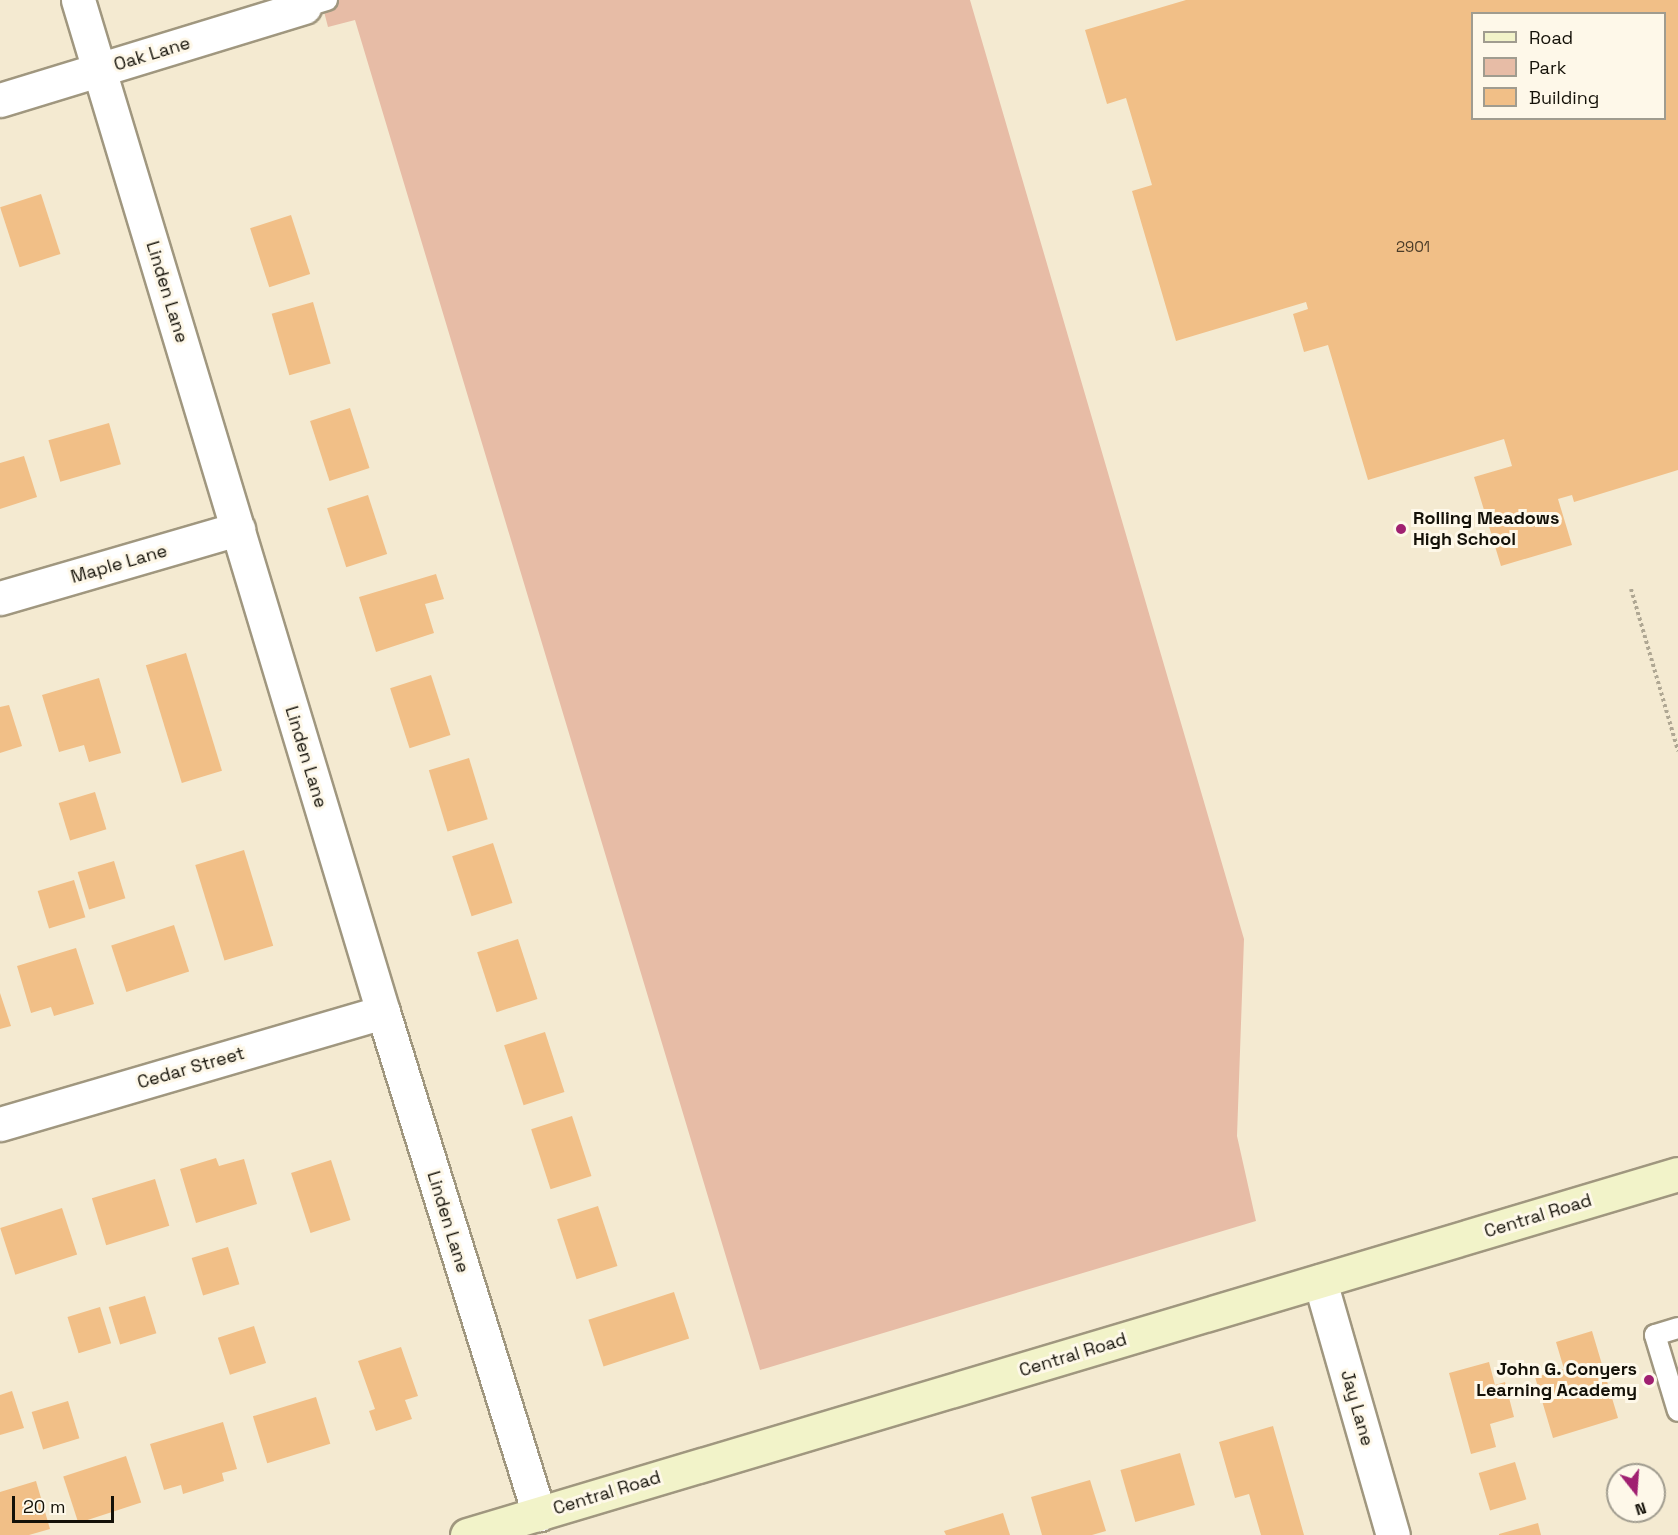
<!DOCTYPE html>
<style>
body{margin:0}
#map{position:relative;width:1678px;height:1535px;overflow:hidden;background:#f4ead1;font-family:"Space Grotesk",sans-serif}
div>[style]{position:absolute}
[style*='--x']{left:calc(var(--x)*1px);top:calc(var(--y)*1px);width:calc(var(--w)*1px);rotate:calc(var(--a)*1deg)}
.green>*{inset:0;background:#e7bca6}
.building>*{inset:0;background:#f1bf87;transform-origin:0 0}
.path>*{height:4px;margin-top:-2px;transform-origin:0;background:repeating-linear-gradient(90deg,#afa793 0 3px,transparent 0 6px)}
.roads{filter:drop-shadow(2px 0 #a0977f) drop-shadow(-2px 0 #a0977f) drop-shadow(0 2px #a0977f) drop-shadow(0 -2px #a0977f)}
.lane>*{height:20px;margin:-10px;padding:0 10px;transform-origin:10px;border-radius:10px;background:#fff}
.street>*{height:33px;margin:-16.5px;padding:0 16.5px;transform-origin:16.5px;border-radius:16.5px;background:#fff}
.secondary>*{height:33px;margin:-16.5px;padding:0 16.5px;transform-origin:16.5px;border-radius:16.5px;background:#f2f3c9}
.dots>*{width:16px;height:16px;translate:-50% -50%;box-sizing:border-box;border:3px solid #fef8e9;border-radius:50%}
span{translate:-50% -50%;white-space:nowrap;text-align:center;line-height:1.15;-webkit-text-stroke:6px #fef8e9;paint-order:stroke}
.number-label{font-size:15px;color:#4b3c28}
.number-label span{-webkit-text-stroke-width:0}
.street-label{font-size:18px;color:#141108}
.poi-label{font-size:18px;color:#141108;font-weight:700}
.left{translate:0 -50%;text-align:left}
.right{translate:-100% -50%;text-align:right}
.legend{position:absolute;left:1471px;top:12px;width:195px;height:108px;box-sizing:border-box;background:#fef8e9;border:2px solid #a09c8f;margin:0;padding:8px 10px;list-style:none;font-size:18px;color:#141108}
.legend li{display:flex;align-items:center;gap:12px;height:30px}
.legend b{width:30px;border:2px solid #a09c8f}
.north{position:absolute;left:1606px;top:1463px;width:60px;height:60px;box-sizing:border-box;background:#fef8e9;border:2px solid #a09c8f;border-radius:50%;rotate:163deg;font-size:16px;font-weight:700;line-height:24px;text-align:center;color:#141108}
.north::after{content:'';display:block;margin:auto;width:21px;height:27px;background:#a02071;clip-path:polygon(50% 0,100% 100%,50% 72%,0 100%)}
.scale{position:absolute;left:12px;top:1496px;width:102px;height:27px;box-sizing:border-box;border:3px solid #141108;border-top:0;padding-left:8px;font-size:18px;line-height:21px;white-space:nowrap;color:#141108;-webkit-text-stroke:4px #fef8e9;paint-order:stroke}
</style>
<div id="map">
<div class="green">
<i style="clip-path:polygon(321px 0,970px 0,1244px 939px,1237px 1136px,1256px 1221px,760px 1370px,355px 20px,328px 27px)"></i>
</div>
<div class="building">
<i style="clip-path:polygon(evenodd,1186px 0,1678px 0,1678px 470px,1574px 502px,1572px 495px,1558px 499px,1572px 545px,1501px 566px,1474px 477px,1512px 466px,1504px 439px,1368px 480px,1328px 345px,1304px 352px,1293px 314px,1308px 309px,1306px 302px,1176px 341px,1132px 191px,1152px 185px,1126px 98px,1107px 104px,1085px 30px,1186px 0,1472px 14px,1664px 14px,1664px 118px,1472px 118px,1472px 14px)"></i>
<i style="left:41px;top:194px;width:63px;height:43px;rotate:72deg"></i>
<i style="left:291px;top:215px;width:62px;height:43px;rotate:72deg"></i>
<i style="left:313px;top:302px;width:64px;height:43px;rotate:74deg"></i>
<i style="left:350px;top:408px;width:63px;height:42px;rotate:72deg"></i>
<i style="left:109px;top:423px;width:43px;height:63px;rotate:74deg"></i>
<i style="clip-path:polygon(24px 456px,37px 497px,0 509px,0 463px)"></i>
<i style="left:368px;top:495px;width:62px;height:43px;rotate:72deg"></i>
<i style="clip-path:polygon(436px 574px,444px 599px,425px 604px,434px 633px,376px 652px,359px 597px)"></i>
<i style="left:186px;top:653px;width:123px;height:42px;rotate:73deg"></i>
<i style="left:431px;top:675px;width:63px;height:43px;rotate:72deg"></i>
<i style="clip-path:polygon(99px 678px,121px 753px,89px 762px,84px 745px,59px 752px,42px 695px)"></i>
<i style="clip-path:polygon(9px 705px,22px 746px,0 753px,0 707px)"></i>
<i style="left:469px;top:758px;width:64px;height:42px;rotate:73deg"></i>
<i style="left:95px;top:792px;width:39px;height:38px;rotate:73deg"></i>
<i style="left:493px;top:843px;width:63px;height:43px;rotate:72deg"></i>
<i style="left:244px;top:850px;width:100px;height:51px;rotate:73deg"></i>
<i style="left:114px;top:861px;width:39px;height:38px;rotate:73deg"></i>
<i style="left:74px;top:880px;width:39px;height:38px;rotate:73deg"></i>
<i style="left:174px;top:925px;width:49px;height:66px;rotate:72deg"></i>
<i style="left:518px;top:939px;width:63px;height:43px;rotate:72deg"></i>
<i style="clip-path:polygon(76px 948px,94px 1004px,54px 1016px,51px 1007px,31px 1013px,17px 966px)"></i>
<i style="clip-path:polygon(0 993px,11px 1026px,0 1029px)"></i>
<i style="left:545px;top:1032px;width:63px;height:43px;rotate:72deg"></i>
<i style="left:572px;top:1116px;width:63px;height:43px;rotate:72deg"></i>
<i style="clip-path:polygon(216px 1158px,219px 1166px,244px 1159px,257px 1204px,196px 1223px,180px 1169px)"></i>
<i style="left:331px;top:1160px;width:63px;height:42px;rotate:72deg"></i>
<i style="left:155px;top:1179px;width:49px;height:66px;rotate:73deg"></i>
<i style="left:598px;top:1206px;width:63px;height:43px;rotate:72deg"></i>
<i style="left:62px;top:1208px;width:49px;height:65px;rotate:72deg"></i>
<i style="left:228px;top:1247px;width:39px;height:38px;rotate:73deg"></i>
<i style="left:674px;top:1292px;width:49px;height:90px;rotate:72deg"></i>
<i style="left:145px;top:1296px;width:39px;height:38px;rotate:73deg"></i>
<i style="left:100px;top:1307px;width:38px;height:34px;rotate:73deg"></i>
<i style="left:254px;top:1326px;width:39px;height:38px;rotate:72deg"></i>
<i style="clip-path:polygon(1592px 1331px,1618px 1418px,1553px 1438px,1535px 1377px,1564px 1369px,1556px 1342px)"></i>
<i style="clip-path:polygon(401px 1347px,418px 1396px,405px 1400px,412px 1419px,376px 1431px,369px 1411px,375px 1409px,358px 1361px)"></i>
<i style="clip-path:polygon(1489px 1362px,1495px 1385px,1505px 1382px,1514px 1417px,1490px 1424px,1496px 1447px,1471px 1454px,1449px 1373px)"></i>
<i style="clip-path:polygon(12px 1391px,24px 1428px,0 1435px,0 1395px)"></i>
<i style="left:316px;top:1397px;width:49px;height:66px;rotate:73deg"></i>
<i style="left:68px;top:1401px;width:39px;height:38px;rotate:73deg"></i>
<i style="clip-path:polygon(223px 1422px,237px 1469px,222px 1473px,224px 1481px,183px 1494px,181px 1485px,164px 1490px,150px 1444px)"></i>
<i style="clip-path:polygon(1273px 1426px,1304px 1535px,1261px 1535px,1249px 1494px,1235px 1498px,1219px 1442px)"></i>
<i style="left:1180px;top:1453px;width:54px;height:62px;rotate:74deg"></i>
<i style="left:126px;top:1456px;width:49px;height:66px;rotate:72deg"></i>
<i style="left:1515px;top:1462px;width:39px;height:38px;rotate:73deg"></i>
<i style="clip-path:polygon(1090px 1480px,1106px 1531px,1092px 1535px,1042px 1535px,1031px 1497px)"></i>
<i style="clip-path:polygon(36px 1481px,50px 1529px,29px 1535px,0 1535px,0 1492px)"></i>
<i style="clip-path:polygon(1003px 1513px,1010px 1535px,946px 1535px,944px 1531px)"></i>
<i style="clip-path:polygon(1538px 1523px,1541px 1535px,1499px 1535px,1499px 1534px)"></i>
</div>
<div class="path">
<i style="--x:1631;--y:589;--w:169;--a:73.8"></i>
</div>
<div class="roads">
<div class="lane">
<i style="--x:304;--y:7;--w:24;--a:-17"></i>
<i style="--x:1678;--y:1328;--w:24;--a:163"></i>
<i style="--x:1655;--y:1335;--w:79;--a:73.2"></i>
</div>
<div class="street">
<i style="--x:78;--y:0;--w:1057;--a:73.23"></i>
<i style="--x:383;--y:1012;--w:526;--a:72.74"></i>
<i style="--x:0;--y:100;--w:318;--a:-17"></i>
<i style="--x:0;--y:598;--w:248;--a:-16.2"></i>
<i style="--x:0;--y:1124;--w:399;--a:-16.3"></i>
<i style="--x:1320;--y:1281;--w:264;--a:74"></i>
</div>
<div class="secondary">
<i style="--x:467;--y:1535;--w:1264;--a:-16.6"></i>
</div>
</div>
<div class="dots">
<i style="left:1401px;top:529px;background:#a02071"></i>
<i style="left:1649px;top:1380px;background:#a02071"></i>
</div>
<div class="number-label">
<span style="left:1413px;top:247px">2901</span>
</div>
<div class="street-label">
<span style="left:152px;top:54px;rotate:-17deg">Oak Lane</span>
<span style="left:167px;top:292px;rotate:73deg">Linden Lane</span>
<span style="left:119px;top:564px;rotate:-16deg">Maple Lane</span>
<span style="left:306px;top:757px;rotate:73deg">Linden Lane</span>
<span style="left:191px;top:1068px;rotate:-16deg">Cedar Street</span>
<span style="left:1538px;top:1216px;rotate:-17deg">Central Road</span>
<span style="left:448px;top:1222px;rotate:73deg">Linden Lane</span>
<span style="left:1073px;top:1355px;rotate:-17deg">Central Road</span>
<span style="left:1357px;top:1408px;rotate:74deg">Jay Lane</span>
<span style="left:607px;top:1493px;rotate:-17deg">Central Road</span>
</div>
<div class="poi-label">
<span class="left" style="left:1413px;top:529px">Rolling Meadows<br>High School</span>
<span class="right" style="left:1637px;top:1380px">John G. Conyers<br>Learning Academy</span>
</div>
<ul class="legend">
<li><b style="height:8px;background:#f2f3c9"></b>Road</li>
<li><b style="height:16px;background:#e7bca6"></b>Park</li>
<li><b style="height:16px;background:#f1bf87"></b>Building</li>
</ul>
<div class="north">N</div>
<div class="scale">20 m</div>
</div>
